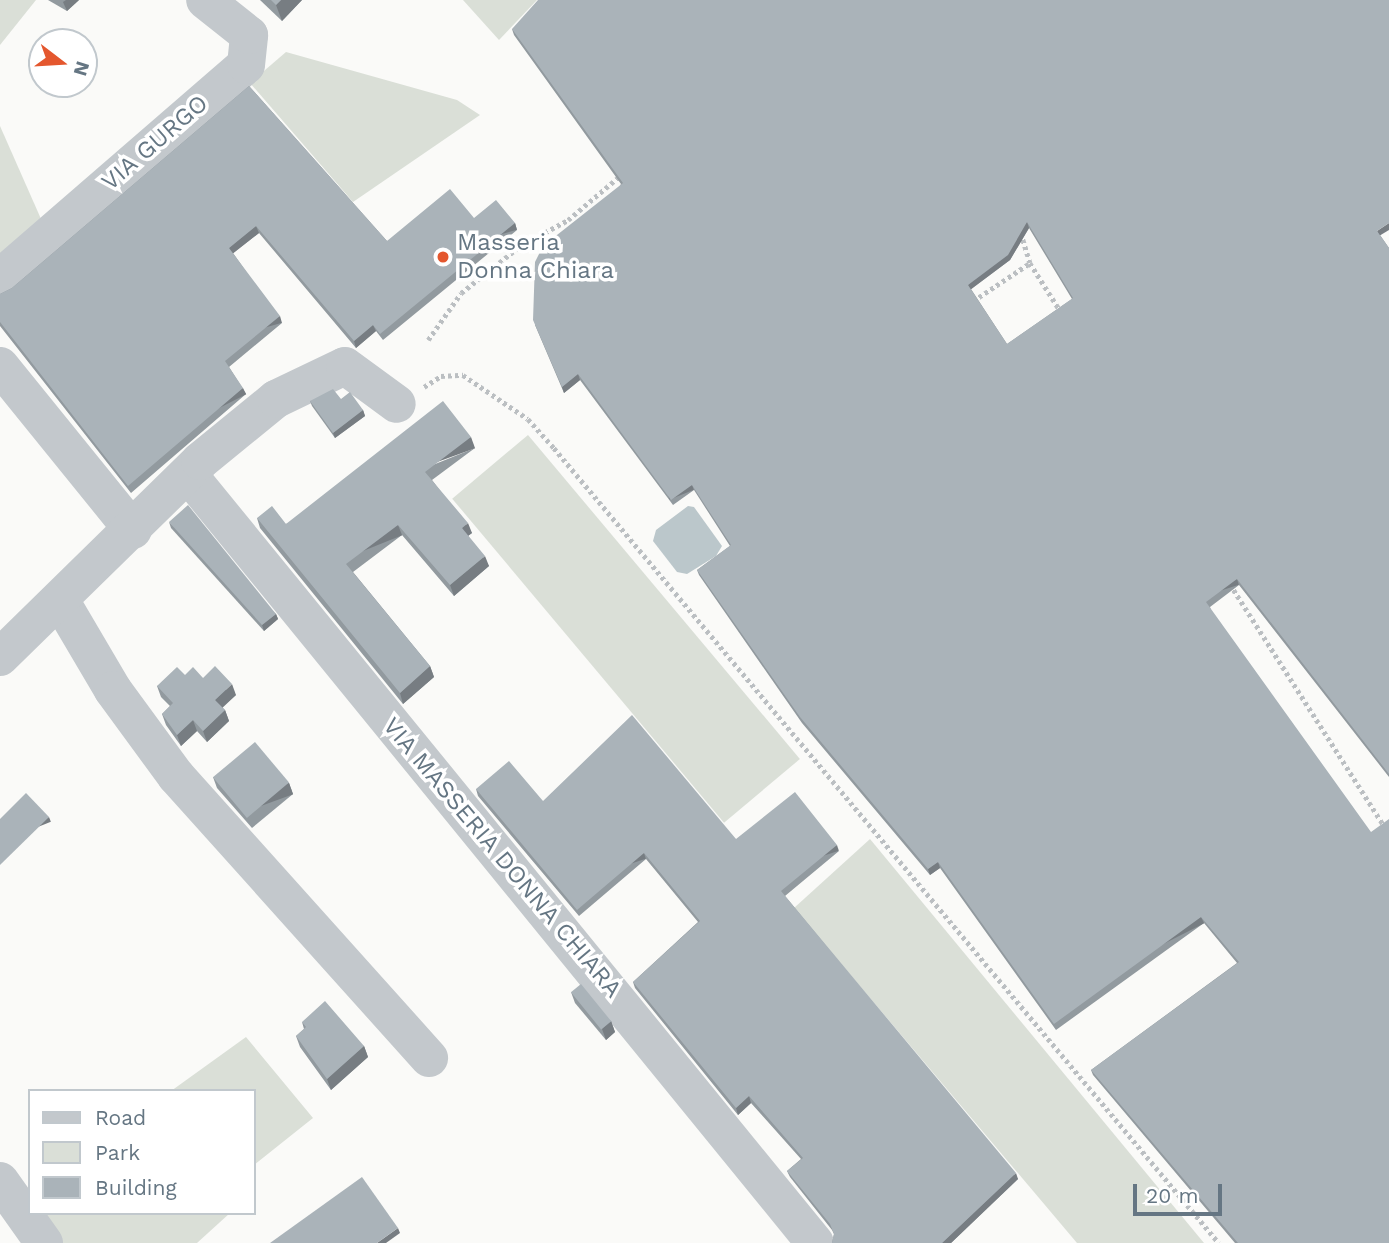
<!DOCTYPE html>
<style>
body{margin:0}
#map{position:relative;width:1389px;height:1243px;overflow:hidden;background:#fafaf8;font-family:"Work Sans",sans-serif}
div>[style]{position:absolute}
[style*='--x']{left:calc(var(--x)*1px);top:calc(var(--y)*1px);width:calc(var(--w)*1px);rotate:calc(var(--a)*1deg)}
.green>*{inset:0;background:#dadfd7;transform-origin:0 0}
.water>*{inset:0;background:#bbc7cb}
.path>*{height:4.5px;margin-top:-2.25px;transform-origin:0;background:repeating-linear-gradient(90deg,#bbbfc2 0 3.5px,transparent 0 7px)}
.minor>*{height:38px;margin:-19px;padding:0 19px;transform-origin:19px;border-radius:19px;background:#c3c8cc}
.wall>*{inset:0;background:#929a9f}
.shaded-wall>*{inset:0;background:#777d82;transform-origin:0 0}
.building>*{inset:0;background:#aab3b9;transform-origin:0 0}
.dots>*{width:19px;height:19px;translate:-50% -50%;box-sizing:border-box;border:4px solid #fff;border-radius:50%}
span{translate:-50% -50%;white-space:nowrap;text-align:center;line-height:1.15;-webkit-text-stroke:7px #fff;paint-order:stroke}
.street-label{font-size:24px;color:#657683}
.poi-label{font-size:24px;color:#657683}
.left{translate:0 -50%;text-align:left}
.legend{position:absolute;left:28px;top:1089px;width:228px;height:126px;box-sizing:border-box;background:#fff;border:2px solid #c1c8cd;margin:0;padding:9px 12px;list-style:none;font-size:21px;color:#657683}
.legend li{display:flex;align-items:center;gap:14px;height:35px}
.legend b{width:35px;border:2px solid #c1c8cd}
.north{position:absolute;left:28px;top:28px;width:70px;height:70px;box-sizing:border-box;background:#fff;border:2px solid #c1c8cd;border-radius:50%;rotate:107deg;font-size:19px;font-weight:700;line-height:28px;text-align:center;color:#657683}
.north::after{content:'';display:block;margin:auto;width:24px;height:32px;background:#e4572e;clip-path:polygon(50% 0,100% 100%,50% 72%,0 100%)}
.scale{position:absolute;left:1133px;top:1184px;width:89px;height:32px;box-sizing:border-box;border:4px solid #657683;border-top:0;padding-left:9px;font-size:21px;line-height:24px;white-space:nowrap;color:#657683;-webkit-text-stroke:5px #fff;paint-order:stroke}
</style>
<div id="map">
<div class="green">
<i style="clip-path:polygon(0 0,36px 0,0 45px)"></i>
<i style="clip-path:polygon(463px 0,537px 0,499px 40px)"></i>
<i style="clip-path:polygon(286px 52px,457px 100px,480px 115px,353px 202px,250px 83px)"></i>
<i style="clip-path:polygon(0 126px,45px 228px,0 264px)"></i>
<i style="left:528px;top:435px;width:423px;height:99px;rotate:50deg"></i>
<i style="clip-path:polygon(870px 839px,1204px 1243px,1077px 1243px,794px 908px)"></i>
<i style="clip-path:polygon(246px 1037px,313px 1118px,254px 1165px,254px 1091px,171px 1091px)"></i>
<i style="clip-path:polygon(30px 1213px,230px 1213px,197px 1243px,52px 1243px)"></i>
</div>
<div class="water">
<i style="clip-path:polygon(688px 506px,694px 507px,722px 546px,716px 556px,687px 574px,677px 572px,653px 541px,656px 530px)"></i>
</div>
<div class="path">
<i style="--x:1021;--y:233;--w:31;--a:73"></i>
<i style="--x:1030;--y:263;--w:58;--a:57.7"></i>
<i style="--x:973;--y:301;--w:69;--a:-33.7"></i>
<i style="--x:428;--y:340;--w:57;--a:-54.9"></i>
<i style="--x:461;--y:293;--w:75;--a:-38.5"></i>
<i style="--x:520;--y:246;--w:55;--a:-28.4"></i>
<i style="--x:568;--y:220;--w:70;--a:-40.3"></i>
<i style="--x:424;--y:387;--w:20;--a:-33"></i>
<i style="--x:441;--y:376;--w:22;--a:-3"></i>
<i style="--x:463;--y:375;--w:78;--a:34.1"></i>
<i style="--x:528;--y:419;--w:39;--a:48"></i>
<i style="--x:554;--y:448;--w:1036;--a:50.09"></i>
<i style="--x:1230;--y:584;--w:296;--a:57.5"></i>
</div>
<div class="minor">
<i style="--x:0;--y:278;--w:325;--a:-40.9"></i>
<i style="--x:246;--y:65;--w:30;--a:-84"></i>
<i style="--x:249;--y:35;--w:56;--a:-141.5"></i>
<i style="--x:0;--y:366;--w:211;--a:51"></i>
<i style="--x:188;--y:474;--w:992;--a:50.81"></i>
<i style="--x:60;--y:600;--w:104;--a:59.5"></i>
<i style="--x:113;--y:690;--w:107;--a:53.8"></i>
<i style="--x:176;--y:776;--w:379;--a:48.1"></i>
<i style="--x:0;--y:657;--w:280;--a:-44.4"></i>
<i style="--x:200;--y:461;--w:98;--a:-39.2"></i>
<i style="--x:276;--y:399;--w:76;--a:-25.6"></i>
<i style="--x:345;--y:366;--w:64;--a:36.2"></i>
<i style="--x:0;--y:1181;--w:76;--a:54.6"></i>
</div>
<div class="wall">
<i style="clip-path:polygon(48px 0,79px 0,67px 11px)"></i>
<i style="clip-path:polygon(260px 0,302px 0,282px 21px)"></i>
<i style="clip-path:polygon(evenodd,512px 29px,1380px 235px,1389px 248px,1389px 777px,1239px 585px,1210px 607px,1389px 1243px,1235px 1243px,1093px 1075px,1091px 1070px,1237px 963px,1204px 923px,1056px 1030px,940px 868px,930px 875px,802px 723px,699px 575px,697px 570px,730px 546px,694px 490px,673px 505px,580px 380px,564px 393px,535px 325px,621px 184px,514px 35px,512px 29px,1029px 228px,1072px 299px,1007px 344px,971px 289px,1010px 260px,1029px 228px)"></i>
<i style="clip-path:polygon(249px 86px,387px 241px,474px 218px,515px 223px,517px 230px,383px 340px,376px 331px,356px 348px,259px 233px,233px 253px,282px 323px,229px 367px,246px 394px,131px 493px,0 326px,0 294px,12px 288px)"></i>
<i style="clip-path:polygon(341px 399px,363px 410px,365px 416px,335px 438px,312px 406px,310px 401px)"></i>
<i style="clip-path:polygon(475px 448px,432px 480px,472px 533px,468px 536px,489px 566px,454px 596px,402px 535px,353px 572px,430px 666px,434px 677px,403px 704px,260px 528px,257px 518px,286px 524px)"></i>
<i style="clip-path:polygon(169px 522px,276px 614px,278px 619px,264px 631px,171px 528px)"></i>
<i style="clip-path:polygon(185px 675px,203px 678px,236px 695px,222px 707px,225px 710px,229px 721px,207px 742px,197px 731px,181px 746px,166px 725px,162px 714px,170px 706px,161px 697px,157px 686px)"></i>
<i style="clip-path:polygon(213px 777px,289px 783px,293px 794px,252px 828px,217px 788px)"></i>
<i style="clip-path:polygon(476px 789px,543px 801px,736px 839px,839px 851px,785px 896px,1018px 1179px,951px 1243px,832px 1243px,834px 1234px,832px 1230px,790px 1177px,787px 1171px,801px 1159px,751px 1103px,738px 1115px,635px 988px,633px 982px,698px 922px,646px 859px,579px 916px,478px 796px)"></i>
<i style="clip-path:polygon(571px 992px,611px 1021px,615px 1032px,606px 1040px,575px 1003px)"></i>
<i style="clip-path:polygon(302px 1022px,364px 1046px,368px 1057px,331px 1090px,300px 1047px,296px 1036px,304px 1029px)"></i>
</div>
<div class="shaded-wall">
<i style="clip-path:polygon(66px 0,79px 0,67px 11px,63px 2px)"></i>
<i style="clip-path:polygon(281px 0,302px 0,282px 21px,276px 5px)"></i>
<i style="clip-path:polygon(1027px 222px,1029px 228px,1010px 260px,970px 290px,968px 285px)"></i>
<i style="left:515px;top:223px;width:7px;height:175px;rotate:74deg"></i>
<i style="clip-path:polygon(1389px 223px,1389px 230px,1379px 236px,1377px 231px)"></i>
<i style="clip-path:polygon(256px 226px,259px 233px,231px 255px,229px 248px)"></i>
<i style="left:280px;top:316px;width:7px;height:71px;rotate:74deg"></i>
<i style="clip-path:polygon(373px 325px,376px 331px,356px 348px,354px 341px)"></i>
<i style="clip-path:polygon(578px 374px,580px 380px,564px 393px,562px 387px)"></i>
<i style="left:243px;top:388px;width:7px;height:151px;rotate:63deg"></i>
<i style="clip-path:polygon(363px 410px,365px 416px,335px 438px,333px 433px)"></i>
<i style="left:471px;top:437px;width:12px;height:58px;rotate:70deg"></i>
<i style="left:692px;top:485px;width:5px;height:26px;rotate:68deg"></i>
<i style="clip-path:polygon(468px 523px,472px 533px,465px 538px,462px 528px)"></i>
<i style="left:398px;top:525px;width:11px;height:65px;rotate:68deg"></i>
<i style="clip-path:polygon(485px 556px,489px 566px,454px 596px,450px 585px)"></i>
<i style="left:1237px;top:579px;width:6px;height:39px;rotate:72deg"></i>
<i style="clip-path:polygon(276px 614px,278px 619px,264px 631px,262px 625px)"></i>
<i style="clip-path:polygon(430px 666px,434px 677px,403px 704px,400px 693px)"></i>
<i style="clip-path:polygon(232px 684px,236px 695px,219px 711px,215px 700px)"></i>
<i style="clip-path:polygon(225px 710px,229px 721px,207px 742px,203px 731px)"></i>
<i style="clip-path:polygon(193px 720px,197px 731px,181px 746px,177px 735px)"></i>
<i style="left:289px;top:783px;width:12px;height:53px;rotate:70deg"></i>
<i style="left:49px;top:817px;width:5px;height:69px;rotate:68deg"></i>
<i style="left:837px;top:845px;width:6px;height:72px;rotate:72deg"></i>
<i style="left:644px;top:853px;width:6px;height:88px;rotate:72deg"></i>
<i style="clip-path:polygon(938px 862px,940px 868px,930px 875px,928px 869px)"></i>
<i style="left:1201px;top:917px;width:7px;height:182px;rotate:63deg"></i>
<i style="clip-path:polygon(611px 1021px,615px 1032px,606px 1040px,602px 1029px)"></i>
<i style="clip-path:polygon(364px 1046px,368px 1057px,331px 1090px,327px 1079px)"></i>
<i style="clip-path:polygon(749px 1096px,751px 1103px,738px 1115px,736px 1108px)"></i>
<i style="clip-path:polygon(1016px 1173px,1018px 1179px,951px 1243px,942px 1243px)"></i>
<i style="clip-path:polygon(398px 1228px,400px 1233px,386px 1243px,377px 1243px)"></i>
</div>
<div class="building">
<i style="clip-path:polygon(271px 0,281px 0,276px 5px)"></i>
<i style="clip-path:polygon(evenodd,538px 0,1389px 0,1389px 223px,1377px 231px,1389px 248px,1389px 774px,1237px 579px,1206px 602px,1371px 832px,1389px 819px,1389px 1243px,1238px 1243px,1091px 1070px,1239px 962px,1201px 917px,1054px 1024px,938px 862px,928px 869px,800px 717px,697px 570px,731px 545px,692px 485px,671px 500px,578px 374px,562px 387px,533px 320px,535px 262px,543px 246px,623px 183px,512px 29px,538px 0,1027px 222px,1073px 298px,1007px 344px,968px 285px,1008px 255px,1027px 222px)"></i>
<i style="clip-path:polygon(249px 86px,387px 241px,450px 189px,474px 218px,496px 200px,515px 223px,380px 334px,373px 325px,354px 341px,256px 226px,229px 248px,280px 316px,225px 361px,243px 388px,128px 486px,0 322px,0 294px,12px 288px)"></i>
<i style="clip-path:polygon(333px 389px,341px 399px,350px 392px,363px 410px,333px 433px,310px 401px)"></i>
<i style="clip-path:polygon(443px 401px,471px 437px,425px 472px,468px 523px,462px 528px,485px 556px,450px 585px,398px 525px,346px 564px,430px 666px,400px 693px,257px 518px,272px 506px,286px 524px)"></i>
<i style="clip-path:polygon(188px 505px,276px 614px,262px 625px,169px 522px)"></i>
<i style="clip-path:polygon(215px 666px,232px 684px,215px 700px,225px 710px,203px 731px,193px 720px,177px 735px,162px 714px,173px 703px,157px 686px,177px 667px,185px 675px,193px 667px,203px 678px)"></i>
<i style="clip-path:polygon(632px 715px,736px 839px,795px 792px,837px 845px,781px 891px,1016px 1173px,942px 1243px,832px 1243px,834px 1234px,830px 1224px,787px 1171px,803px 1158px,749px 1096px,736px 1108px,633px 982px,700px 921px,644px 853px,577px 910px,476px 789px,509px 761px,543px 801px)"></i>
<i style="left:255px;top:742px;width:53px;height:55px;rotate:50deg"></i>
<i style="clip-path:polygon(26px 793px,49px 817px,0 865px,0 819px)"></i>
<i style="left:581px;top:984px;width:48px;height:13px;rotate:51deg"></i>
<i style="clip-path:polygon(325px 1001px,364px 1046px,327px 1079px,296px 1036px,306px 1027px,302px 1022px)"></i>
<i style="clip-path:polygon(362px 1177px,398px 1228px,377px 1243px,270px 1243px)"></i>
</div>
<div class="dots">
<i style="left:443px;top:257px;background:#e4572e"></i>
</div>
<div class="street-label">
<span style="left:155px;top:143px;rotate:-41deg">VIA GURGO</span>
<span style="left:502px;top:858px;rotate:50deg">VIA MASSERIA DONNA CHIARA</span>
</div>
<div class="poi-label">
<span class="left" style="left:457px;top:257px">Masseria<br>Donna Chiara</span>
</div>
<ul class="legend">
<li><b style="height:9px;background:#c3c8cc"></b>Road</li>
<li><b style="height:19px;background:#dadfd7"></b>Park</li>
<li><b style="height:19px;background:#aab3b9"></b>Building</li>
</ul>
<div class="north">N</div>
<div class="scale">20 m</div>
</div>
